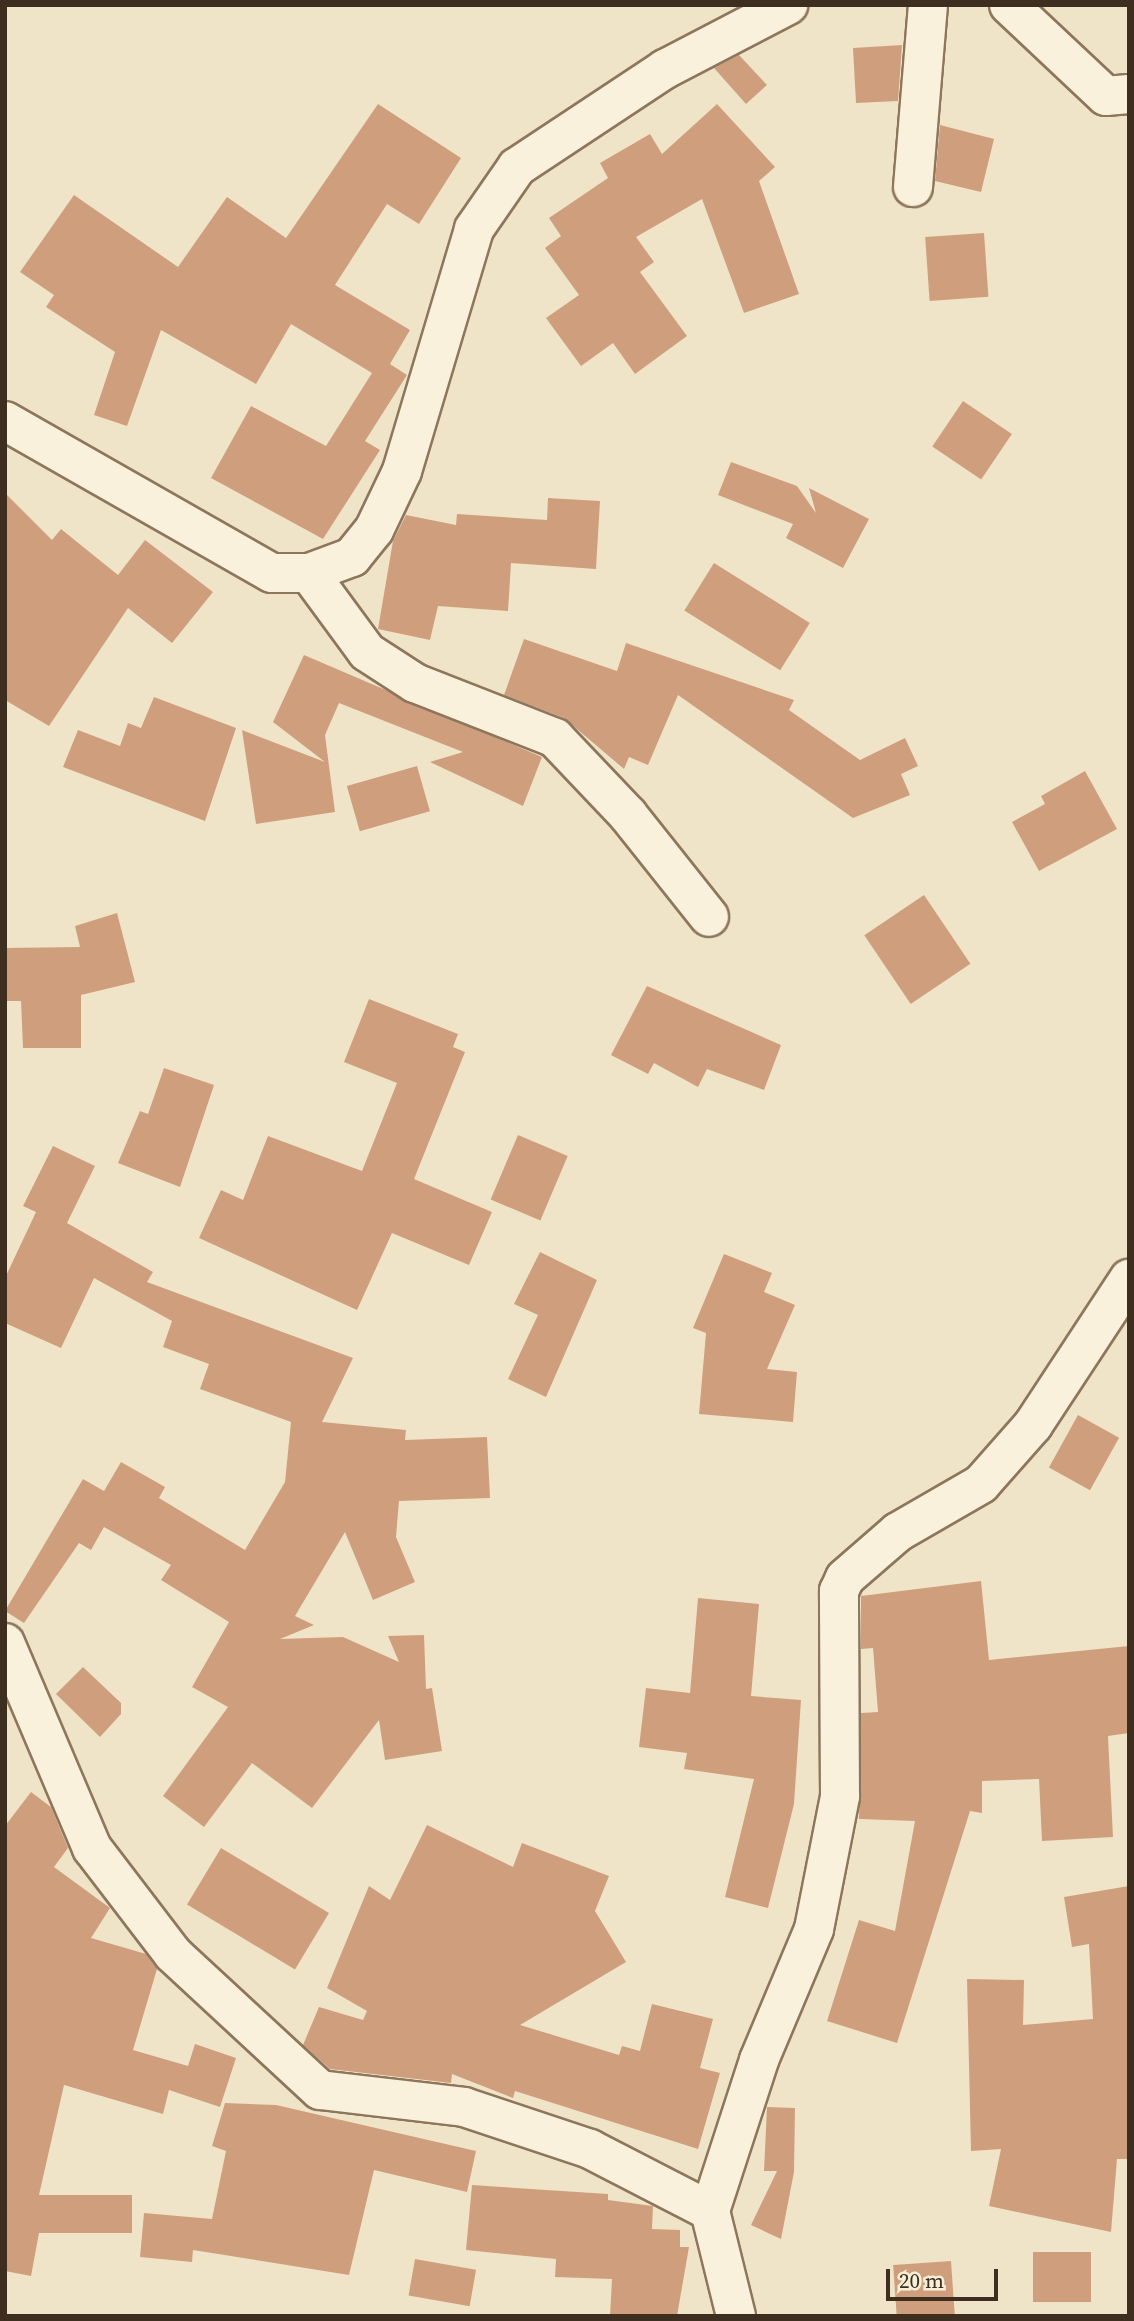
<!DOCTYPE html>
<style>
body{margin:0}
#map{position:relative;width:1134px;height:2321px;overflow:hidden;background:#f0e4c8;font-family:"Source Serif 4",serif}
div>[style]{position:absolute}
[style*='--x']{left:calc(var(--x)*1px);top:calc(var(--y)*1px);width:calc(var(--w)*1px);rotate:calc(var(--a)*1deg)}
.building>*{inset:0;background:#cf9f7d;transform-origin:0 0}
.roads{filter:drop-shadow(2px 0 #8d765c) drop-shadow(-2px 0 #8d765c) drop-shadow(0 2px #8d765c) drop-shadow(0 -2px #8d765c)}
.minor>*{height:38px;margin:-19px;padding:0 19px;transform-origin:19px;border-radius:19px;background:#faf1dc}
span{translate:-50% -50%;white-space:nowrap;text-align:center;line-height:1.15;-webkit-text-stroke:6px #f7eed8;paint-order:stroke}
.frame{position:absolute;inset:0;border:7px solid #3d2e20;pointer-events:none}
.scale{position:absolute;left:886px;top:2269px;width:112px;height:32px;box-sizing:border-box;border:4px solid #3d2e20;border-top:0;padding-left:9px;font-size:21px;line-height:24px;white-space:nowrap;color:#3d2e20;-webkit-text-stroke:5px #f7eed8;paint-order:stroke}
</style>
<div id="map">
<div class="building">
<i style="clip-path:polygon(902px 45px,898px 101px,856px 103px,853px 48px)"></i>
<i style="clip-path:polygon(739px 55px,767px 85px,746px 104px,714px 68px)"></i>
<i style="clip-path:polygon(378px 104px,461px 158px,419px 224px,387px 204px,335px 285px,410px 330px,390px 364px,407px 375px,365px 441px,380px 450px,323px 539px,211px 478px,251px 406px,326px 446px,372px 373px,291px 324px,256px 384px,161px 330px,127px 426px,94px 415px,115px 352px,46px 307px,54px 295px,20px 272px,74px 195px,178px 267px,227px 197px,286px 238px)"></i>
<i style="clip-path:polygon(717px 104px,775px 167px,759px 181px,799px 294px,744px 313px,702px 199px,636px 237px,654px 262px,640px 272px,687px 336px,635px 374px,613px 343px,581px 366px,546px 318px,579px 295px,545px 248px,561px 236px,549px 218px,608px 178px,600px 163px,650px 134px,662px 154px)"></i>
<i style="clip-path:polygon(940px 125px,994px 139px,981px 192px,935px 181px)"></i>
<i style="left:984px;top:233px;width:64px;height:59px;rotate:86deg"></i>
<i style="left:963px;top:401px;width:59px;height:55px;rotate:34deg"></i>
<i style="clip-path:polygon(731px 462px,797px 486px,816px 513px,809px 488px,869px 519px,843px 568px,786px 538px,793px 524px,718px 495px)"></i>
<i style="clip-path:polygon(5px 493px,52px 540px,61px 529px,118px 575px,145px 540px,213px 592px,172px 643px,128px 608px,49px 726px,5px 700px)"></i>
<i style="clip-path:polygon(548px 498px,600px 501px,596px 569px,511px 563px,508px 611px,438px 606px,430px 640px,378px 629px,393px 541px,406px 515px,456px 525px,457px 514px,547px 520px)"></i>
<i style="left:714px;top:563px;width:113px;height:56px;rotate:32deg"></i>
<i style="clip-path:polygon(524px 639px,617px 671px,626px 643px,794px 700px,789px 710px,860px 760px,905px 738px,918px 766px,901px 774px,910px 795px,853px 818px,678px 695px,648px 765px,629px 757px,624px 769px,564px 718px,504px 695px)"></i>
<i style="clip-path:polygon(304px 655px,542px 757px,523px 806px,430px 762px,463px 752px,339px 703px,325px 735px,335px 812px,256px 824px,242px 730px,325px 762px,273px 722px)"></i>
<i style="clip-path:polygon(154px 697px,236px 728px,205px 821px,63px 767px,78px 730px,120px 746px,128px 723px,141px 728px)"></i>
<i style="left:417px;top:766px;width:47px;height:73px;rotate:74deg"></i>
<i style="clip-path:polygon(1085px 771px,1117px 829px,1039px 871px,1012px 822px,1045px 804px,1041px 796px)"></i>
<i style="left:924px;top:895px;width:83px;height:72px;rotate:56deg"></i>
<i style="clip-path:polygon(117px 913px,135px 982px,81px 995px,81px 1048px,23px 1048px,21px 1001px,5px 1001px,5px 948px,80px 947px,75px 926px)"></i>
<i style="clip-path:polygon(647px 986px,781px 1045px,764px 1090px,707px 1069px,698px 1087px,654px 1063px,648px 1074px,611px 1055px)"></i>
<i style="clip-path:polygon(369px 999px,458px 1034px,453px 1047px,465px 1052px,414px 1179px,492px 1212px,469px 1265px,392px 1233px,357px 1310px,199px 1238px,221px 1190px,243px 1200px,268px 1136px,362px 1171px,397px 1083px,344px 1062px)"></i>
<i style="clip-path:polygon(164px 1068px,214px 1085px,180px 1187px,118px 1163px,140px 1111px,148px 1114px)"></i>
<i style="left:518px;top:1135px;width:54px;height:70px;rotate:23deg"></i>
<i style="clip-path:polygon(53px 1146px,95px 1166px,67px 1223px,153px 1272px,147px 1282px,353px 1358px,322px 1422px,406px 1430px,405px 1440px,487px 1437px,490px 1498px,399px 1501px,396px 1537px,415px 1582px,373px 1600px,345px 1532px,295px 1616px,314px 1625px,280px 1639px,343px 1637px,399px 1662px,388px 1636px,424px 1635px,426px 1689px,432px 1688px,442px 1751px,385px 1760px,379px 1720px,312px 1808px,252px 1763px,204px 1827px,163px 1796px,228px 1707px,192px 1687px,229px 1622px,161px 1580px,171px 1565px,104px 1527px,91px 1550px,79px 1543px,24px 1623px,5px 1611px,83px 1479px,104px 1491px,121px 1462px,165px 1487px,159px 1498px,245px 1550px,285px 1482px,291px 1422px,200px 1389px,209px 1364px,163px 1347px,172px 1321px,94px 1278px,61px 1348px,5px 1323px,5px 1278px,36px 1212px,23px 1206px)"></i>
<i style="clip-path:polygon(540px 1252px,597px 1280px,546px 1397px,508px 1379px,538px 1315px,514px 1304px)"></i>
<i style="clip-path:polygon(724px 1254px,772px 1273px,764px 1292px,795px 1305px,767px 1369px,797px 1372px,793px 1422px,699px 1414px,706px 1333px,693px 1328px)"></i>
<i style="left:1078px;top:1415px;width:47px;height:60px;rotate:29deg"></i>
<i style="clip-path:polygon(981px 1581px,989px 1660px,1129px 1646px,1129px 1733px,1108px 1736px,1113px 1837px,1042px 1841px,1039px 1779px,982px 1781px,982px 1813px,970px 1811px,897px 2043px,827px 2021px,859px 1920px,895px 1931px,915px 1821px,859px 1819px,861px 1713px,878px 1712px,873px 1648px,861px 1649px,861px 1596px)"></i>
<i style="clip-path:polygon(698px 1598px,759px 1604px,751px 1696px,801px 1700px,794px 1804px,768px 1908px,725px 1897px,754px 1779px,684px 1769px,687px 1753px,639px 1747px,646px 1688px,690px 1693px)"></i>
<i style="clip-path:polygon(83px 1667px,121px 1703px,121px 1714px,100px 1737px,56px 1694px)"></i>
<i style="clip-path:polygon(31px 1792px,51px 1807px,68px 1848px,54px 1867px,110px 1908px,91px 1938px,146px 1954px,157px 1969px,133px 2050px,188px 2066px,195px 2044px,236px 2058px,220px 2107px,169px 2090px,163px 2114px,64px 2085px,39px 2195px,132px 2195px,132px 2233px,39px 2233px,31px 2276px,5px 2271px,5px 1826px)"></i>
<i style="clip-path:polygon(427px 1825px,513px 1867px,522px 1843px,609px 1876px,595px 1911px,626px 1962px,520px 2025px,619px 2055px,622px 2046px,640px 2051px,652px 2004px,713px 2019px,700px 2068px,720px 2073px,698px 2149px,515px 2091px,513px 2098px,452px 2074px,451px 2083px,330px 2069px,303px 2045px,319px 2007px,363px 2020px,367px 2011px,327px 1988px,369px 1886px,390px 1900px)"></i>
<i style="left:221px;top:1848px;width:126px;height:66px;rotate:31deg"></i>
<i style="clip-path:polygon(1129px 1886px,1129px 2159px,1117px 2159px,1111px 2232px,989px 2206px,1001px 2149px,971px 2151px,967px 1979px,1024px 1980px,1023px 2025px,1093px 2019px,1089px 1944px,1072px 1947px,1064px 1897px)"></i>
<i style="clip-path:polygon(225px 2103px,276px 2105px,476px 2151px,467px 2192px,374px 2170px,349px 2275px,193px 2250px,192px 2262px,140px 2257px,144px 2213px,212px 2219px,226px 2151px,212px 2146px)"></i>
<i style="clip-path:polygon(767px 2107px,795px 2108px,794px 2172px,781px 2239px,751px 2225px,777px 2171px,764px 2171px)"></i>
<i style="clip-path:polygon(472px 2185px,608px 2194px,608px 2200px,653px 2206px,652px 2229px,680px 2230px,680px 2247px,689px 2247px,677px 2316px,610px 2316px,612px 2279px,555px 2277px,556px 2259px,466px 2250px)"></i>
<i style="left:1091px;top:2252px;width:50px;height:58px;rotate:90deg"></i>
<i style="left:415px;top:2259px;width:62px;height:37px;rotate:10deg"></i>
<i style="left:951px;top:2261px;width:55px;height:58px;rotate:86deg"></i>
</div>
<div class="roads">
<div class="minor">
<i style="--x:1009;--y:5;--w:133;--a:43.2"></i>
<i style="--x:1106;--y:96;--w:23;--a:-5"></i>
<i style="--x:913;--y:187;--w:183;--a:-85.3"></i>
<i style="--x:5;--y:421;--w:307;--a:29.7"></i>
<i style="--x:272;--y:573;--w:37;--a:0"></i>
<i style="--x:309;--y:573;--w:46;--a:-20.4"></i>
<i style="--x:352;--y:557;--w:35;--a:-51"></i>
<i style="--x:374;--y:530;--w:65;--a:-64.6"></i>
<i style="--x:402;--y:471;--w:252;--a:-73.4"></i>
<i style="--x:474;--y:229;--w:75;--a:-55.3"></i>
<i style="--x:517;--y:167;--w:178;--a:-33.5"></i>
<i style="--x:665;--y:69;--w:139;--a:-27.5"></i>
<i style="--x:309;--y:573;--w:98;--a:53.7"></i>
<i style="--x:367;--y:652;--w:57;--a:32.9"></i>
<i style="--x:415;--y:683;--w:150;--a:21.4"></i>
<i style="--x:555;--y:738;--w:106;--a:46.5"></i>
<i style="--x:628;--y:815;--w:130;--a:51.5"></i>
<i style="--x:5;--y:1643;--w:223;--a:67"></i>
<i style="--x:92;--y:1848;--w:133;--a:52.6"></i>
<i style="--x:173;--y:1954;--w:200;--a:42.8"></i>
<i style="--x:320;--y:2090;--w:145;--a:6.7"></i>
<i style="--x:464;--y:2107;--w:133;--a:18.4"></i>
<i style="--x:590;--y:2149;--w:135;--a:27.3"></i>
<i style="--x:736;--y:2316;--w:108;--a:-103.9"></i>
<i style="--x:710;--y:2211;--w:159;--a:-72"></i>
<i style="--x:759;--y:2060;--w:142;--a:-67.2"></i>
<i style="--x:814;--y:1929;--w:136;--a:-78.9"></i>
<i style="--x:840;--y:1796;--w:205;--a:-90.3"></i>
<i style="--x:839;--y:1591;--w:14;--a:-65"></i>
<i style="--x:845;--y:1578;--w:70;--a:-41"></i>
<i style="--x:898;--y:1532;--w:96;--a:-30"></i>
<i style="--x:981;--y:1484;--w:79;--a:-48.6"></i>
<i style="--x:1033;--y:1425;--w:175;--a:-56.7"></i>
</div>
</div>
<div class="frame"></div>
<div class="scale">20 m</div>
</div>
